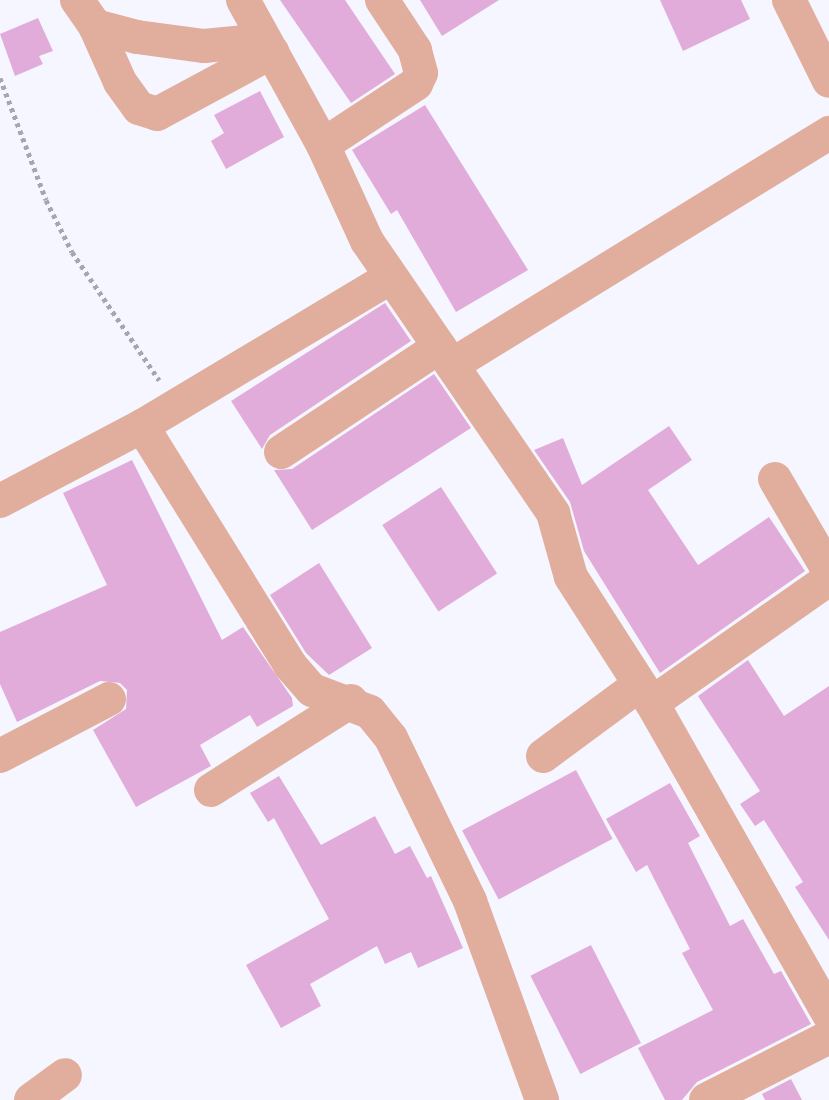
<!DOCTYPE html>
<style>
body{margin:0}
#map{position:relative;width:829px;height:1100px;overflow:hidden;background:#f5f6ff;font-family:"DM Sans",sans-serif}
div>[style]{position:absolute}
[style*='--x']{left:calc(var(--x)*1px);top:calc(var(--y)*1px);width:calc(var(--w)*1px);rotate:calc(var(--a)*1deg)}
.building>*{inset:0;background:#e1acd9;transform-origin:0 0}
.path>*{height:5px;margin-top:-2.5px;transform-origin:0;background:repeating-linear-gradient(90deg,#a6a6ad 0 4px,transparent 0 8px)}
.street>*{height:34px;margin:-17px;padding:0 17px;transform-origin:17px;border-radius:17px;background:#e1ad9c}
span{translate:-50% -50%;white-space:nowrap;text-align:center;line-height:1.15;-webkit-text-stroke:6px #fff;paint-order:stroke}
</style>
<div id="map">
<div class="building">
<i style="clip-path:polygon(280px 0,345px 0,395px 74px,351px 103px)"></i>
<i style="clip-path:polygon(420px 0,499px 0,442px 36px)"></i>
<i style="clip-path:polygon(660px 0,741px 0,750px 19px,683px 51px)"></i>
<i style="clip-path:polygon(38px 18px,53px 51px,39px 56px,43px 64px,15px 76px,0 34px)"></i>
<i style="clip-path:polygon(260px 91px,284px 137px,226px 169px,211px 141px,224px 133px,214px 115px)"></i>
<i style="clip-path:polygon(425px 105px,528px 270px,456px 312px,397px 210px,391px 214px,352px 150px)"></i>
<i style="clip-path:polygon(385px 303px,411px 341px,270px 435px,262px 449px,231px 401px)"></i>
<i style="clip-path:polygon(434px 374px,471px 428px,312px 530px,274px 470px,292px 469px)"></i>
<i style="clip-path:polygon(669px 426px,692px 460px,648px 490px,698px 565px,769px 517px,805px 571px,660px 673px,584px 551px,570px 502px,534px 450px,563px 438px,582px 485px)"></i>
<i style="clip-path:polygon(132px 460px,222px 640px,243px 627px,292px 698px,293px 706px,257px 727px,250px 715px,200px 745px,211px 766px,136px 807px,93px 730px,126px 709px,127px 690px,120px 683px,100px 681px,17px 722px,0 684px,0 632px,107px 585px,63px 493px)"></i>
<i style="left:441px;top:487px;width:103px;height:70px;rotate:57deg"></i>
<i style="clip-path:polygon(319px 563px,372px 648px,329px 675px,306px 653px,270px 595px)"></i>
<i style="clip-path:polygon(748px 660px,784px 716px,829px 686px,829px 940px,795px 887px,803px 882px,764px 820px,755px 826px,740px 804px,760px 791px,698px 696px)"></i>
<i style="left:576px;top:770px;width:78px;height:129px;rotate:62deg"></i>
<i style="clip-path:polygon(279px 776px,321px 845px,375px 816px,395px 854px,410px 846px,427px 878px,431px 876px,463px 948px,418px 968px,411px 952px,385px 964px,377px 946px,310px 984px,321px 1006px,281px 1028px,246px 965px,329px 919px,274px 818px,268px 822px,250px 793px)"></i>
<i style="clip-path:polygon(670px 783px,700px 836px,688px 843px,730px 926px,743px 919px,774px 974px,781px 971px,811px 1024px,697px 1082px,682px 1100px,665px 1100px,638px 1048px,713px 1010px,682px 953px,690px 949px,647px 865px,636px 872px,606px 819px)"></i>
<i style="left:591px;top:945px;width:110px;height:68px;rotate:63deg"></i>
<i style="clip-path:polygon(791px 1079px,802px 1100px,765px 1100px,762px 1094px)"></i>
</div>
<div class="path">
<i style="--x:0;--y:78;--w:130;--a:69.3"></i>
<i style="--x:46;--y:200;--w:58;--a:63.4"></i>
<i style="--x:72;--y:252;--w:155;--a:55.8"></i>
</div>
<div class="street">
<i style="--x:77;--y:0;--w:32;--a:55"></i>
<i style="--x:95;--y:26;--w:43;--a:14.7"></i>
<i style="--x:137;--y:37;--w:68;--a:7.7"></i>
<i style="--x:204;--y:46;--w:61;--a:-5.6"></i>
<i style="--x:243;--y:0;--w:166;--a:61.1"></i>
<i style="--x:323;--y:145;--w:106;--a:65.4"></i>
<i style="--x:367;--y:241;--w:330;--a:55.6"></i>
<i style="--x:553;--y:513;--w:66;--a:74.3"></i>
<i style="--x:571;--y:577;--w:150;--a:57.3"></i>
<i style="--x:652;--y:703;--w:359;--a:60.4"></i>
<i style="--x:789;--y:0;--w:90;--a:63.7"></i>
<i style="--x:95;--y:26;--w:61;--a:65.9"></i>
<i style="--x:120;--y:82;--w:32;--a:54"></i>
<i style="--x:139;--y:108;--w:19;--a:18"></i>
<i style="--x:157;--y:114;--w:131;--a:-28.3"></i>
<i style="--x:323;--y:145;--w:111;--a:-33.3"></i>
<i style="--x:416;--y:84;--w:12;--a:-66"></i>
<i style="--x:421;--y:73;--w:24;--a:-105"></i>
<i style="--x:415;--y:50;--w:60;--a:-123.4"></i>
<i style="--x:452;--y:365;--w:443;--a:-31.6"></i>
<i style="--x:142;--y:426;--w:281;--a:58.2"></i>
<i style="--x:290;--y:665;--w:33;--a:49"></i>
<i style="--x:312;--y:690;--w:62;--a:20.8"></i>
<i style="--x:370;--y:712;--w:33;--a:51"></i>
<i style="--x:391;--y:738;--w:181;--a:64.1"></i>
<i style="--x:470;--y:901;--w:212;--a:70.1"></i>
<i style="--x:281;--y:452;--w:190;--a:-33.6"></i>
<i style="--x:775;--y:479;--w:107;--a:59.6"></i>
<i style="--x:0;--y:501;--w:161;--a:-27.8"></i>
<i style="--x:142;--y:426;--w:288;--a:-30.9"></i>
<i style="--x:652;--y:703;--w:216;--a:-35"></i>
<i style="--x:0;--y:756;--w:123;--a:-27.6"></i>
<i style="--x:543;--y:756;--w:119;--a:-36.5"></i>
<i style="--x:211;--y:790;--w:166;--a:-32.4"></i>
<i style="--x:31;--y:1100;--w:42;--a:-36.3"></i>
<i style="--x:706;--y:1100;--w:138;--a:-27.1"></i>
</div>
</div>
